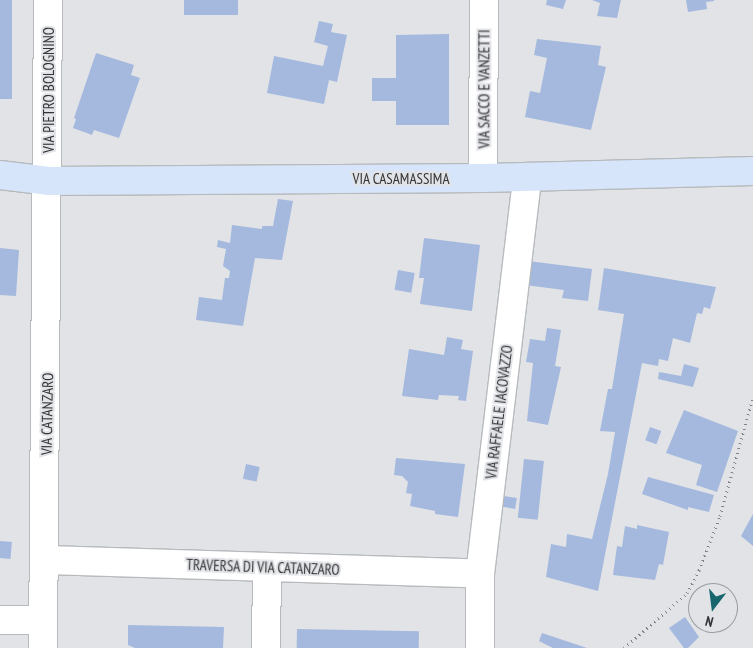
<!DOCTYPE html>
<style>
body{margin:0}
#map{position:relative;width:753px;height:648px;overflow:hidden;background:#e1e3e7;font-family:"PT Sans Narrow",sans-serif}
div>[style]{position:absolute}
[style*='--x']{left:calc(var(--x)*1px);top:calc(var(--y)*1px);width:calc(var(--w)*1px);rotate:calc(var(--a)*1deg)}
.building>*{inset:0;background:#a4b9dd;transform-origin:0 0}
.path>*{height:3px;margin-top:-1.5px;transform-origin:0;background:repeating-linear-gradient(90deg,#828385 0 1px,transparent 0 5px)}
.roads{filter:drop-shadow(1px 0 #b7babd) drop-shadow(-1px 0 #b7babd) drop-shadow(0 1px #b7babd) drop-shadow(0 -1px #b7babd)}
.minor>*{height:28px;margin:-14px;padding:0 14px;transform-origin:14px;border-radius:14px;background:#fff}
.major>*{height:28px;margin:-14px;padding:0 14px;transform-origin:14px;border-radius:14px;background:#d6e5fa}
span{translate:-50% -50%;white-space:nowrap;text-align:center;line-height:1.15;-webkit-text-stroke:4px #e1e3e7;paint-order:stroke}
.street-label{font-size:15px;color:#323334}
.north{position:absolute;left:688px;top:583px;width:50px;height:50px;box-sizing:border-box;background:#e1e3e7;border:1px solid #9b9d9f;border-radius:50%;rotate:195deg;font-size:14px;font-weight:700;line-height:20px;text-align:center;color:#323334}
.north::after{content:'';display:block;margin:auto;width:18px;height:22px;background:#19656e;clip-path:polygon(50% 0,100% 100%,50% 72%,0 100%)}
</style>
<div id="map">
<div class="building">
<i style="left:0;top:0;width:12px;height:99px"></i>
<i style="left:184px;top:0;width:54px;height:15px"></i>
<i style="clip-path:polygon(547px 0,566px 0,563px 9px,546px 5px)"></i>
<i style="clip-path:polygon(592px 0,621px 0,617px 18px,597px 16px,600px 3px)"></i>
<i style="clip-path:polygon(686px 0,714px 0,714px 1px,706px 2px,707px 9px,688px 12px)"></i>
<i style="clip-path:polygon(319px 21px,333px 24px,331px 32px,347px 35px,337px 82px,329px 80px,324px 104px,267px 93px,274px 56px,323px 66px,328px 46px,314px 42px)"></i>
<i style="clip-path:polygon(449px 34px,449px 125px,396px 125px,396px 101px,372px 101px,372px 78px,396px 78px,396px 35px)"></i>
<i style="clip-path:polygon(537px 39px,601px 46px,598px 65px,606px 67px,591px 130px,525px 117px,530px 91px,540px 93px,547px 58px,534px 55px)"></i>
<i style="clip-path:polygon(96px 53px,134px 65px,131px 75px,140px 78px,119px 138px,94px 130px,92px 135px,73px 128px,76px 119px,74px 118px)"></i>
<i style="clip-path:polygon(278px 199px,293px 201px,282px 260px,255px 258px,243px 326px,196px 320px,199px 297px,222px 300px,225px 278px,229px 278px,230px 271px,223px 266px,226px 249px,217px 247px,218px 240px,230px 243px,232px 225px,262px 229px,262px 226px,273px 226px)"></i>
<i style="clip-path:polygon(424px 238px,480px 245px,472px 311px,420px 304px,424px 278px,419px 278px)"></i>
<i style="clip-path:polygon(0 248px,19px 250px,16px 296px,0 295px)"></i>
<i style="clip-path:polygon(528px 261px,592px 269px,588px 301px,562px 298px,564px 290px,525px 285px)"></i>
<i style="clip-path:polygon(604px 268px,716px 287px,710px 309px,704px 307px,702px 314px,697px 313px,690px 343px,673px 338px,668px 361px,659px 359px,658px 366px,642px 363px,598px 591px,546px 577px,551px 544px,566px 547px,567px 534px,592px 539px,608px 474px,615px 432px,600px 431px,608px 389px,612px 389px,624px 314px,598px 310px)"></i>
<i style="left:398px;top:270px;width:17px;height:20px;rotate:10deg"></i>
<i style="clip-path:polygon(547px 328px,561px 330px,555px 366px,561px 367px,548px 425px,527px 421px,533px 363px,526px 362px,530px 339px,545px 341px)"></i>
<i style="clip-path:polygon(447px 337px,463px 340px,461px 349px,473px 351px,466px 401px,458px 400px,459px 396px,439px 395px,438px 400px,402px 396px,409px 349px,444px 355px)"></i>
<i style="clip-path:polygon(684px 364px,699px 368px,693px 387px,658px 379px,659px 372px,681px 376px)"></i>
<i style="clip-path:polygon(684px 410px,738px 431px,717px 492px,696px 485px,702px 465px,666px 453px)"></i>
<i style="left:650px;top:427px;width:12px;height:14px;rotate:20deg"></i>
<i style="clip-path:polygon(396px 458px,465px 464px,458px 517px,435px 514px,435px 511px,410px 506px,412px 494px,406px 493px,408px 482px,402px 476px,394px 475px)"></i>
<i style="left:524px;top:459px;width:20px;height:59px;rotate:6deg"></i>
<i style="left:246px;top:464px;width:14px;height:15px;rotate:12deg"></i>
<i style="clip-path:polygon(648px 477px,714px 495px,709px 512px,688px 507px,688px 510px,642px 494px)"></i>
<i style="left:504px;top:496px;width:13px;height:11px;rotate:9deg"></i>
<i style="clip-path:polygon(753px 514px,753px 546px,741px 536px)"></i>
<i style="clip-path:polygon(637px 525px,669px 532px,663px 565px,659px 564px,655px 580px,613px 575px,617px 546px,622px 547px,625px 526px,637px 529px)"></i>
<i style="left:0;top:541px;width:12px;height:17px;rotate:5deg"></i>
<i style="clip-path:polygon(685px 617px,699px 637px,688px 648px,684px 648px,669px 628px)"></i>
<i style="clip-path:polygon(128px 625px,224px 627px,223px 648px,135px 648px,128px 645px)"></i>
<i style="left:297px;top:629px;width:122px;height:19px;rotate:1deg"></i>
<i style="clip-path:polygon(542px 633px,587px 648px,553px 648px,539px 641px)"></i>
</div>
<div class="path">
<i style="--x:624;--y:648;--w:84;--a:-41.1"></i>
<i style="--x:687;--y:593;--w:26;--a:-62"></i>
<i style="--x:699;--y:570;--w:58;--a:-68.7"></i>
<i style="--x:720;--y:516;--w:123;--a:-74.5"></i>
</div>
<div class="roads">
<div class="minor">
<i style="--x:483;--y:178;--w:178;--a:-89.7"></i>
<i style="--x:45;--y:560;--w:435;--a:1.8"></i>
<i style="--x:0;--y:620;--w:43;--a:0"></i>
<i style="--x:43;--y:648;--w:648;--a:-89.56"></i>
<i style="--x:266;--y:648;--w:81;--a:-89.3"></i>
<i style="--x:480;--y:648;--w:74;--a:-90"></i>
<i style="--x:480;--y:574;--w:400;--a:-83.2"></i>
</div>
<div class="major">
<i style="--x:0;--y:175;--w:49;--a:7"></i>
<i style="--x:49;--y:181;--w:434;--a:-0.4"></i>
<i style="--x:483;--y:178;--w:270;--a:-1.5"></i>
</div>
</div>
<div class="street-label">
<span style="left:484px;top:89px;rotate:-90deg">VIA SACCO E VANZETTI</span>
<span style="left:49px;top:90px;rotate:-90deg">VIA PIETRO BOLOGNINO</span>
<span style="left:401px;top:179px">VIA CASAMASSIMA</span>
<span style="left:499px;top:412px;rotate:-83deg">VIA RAFFAELE IACOVAZZO</span>
<span style="left:47px;top:414px;rotate:-89deg">VIA CATANZARO</span>
<span style="left:263px;top:567px;rotate:2deg">TRAVERSA DI VIA CATANZARO</span>
</div>
<div class="north">N</div>
</div>
